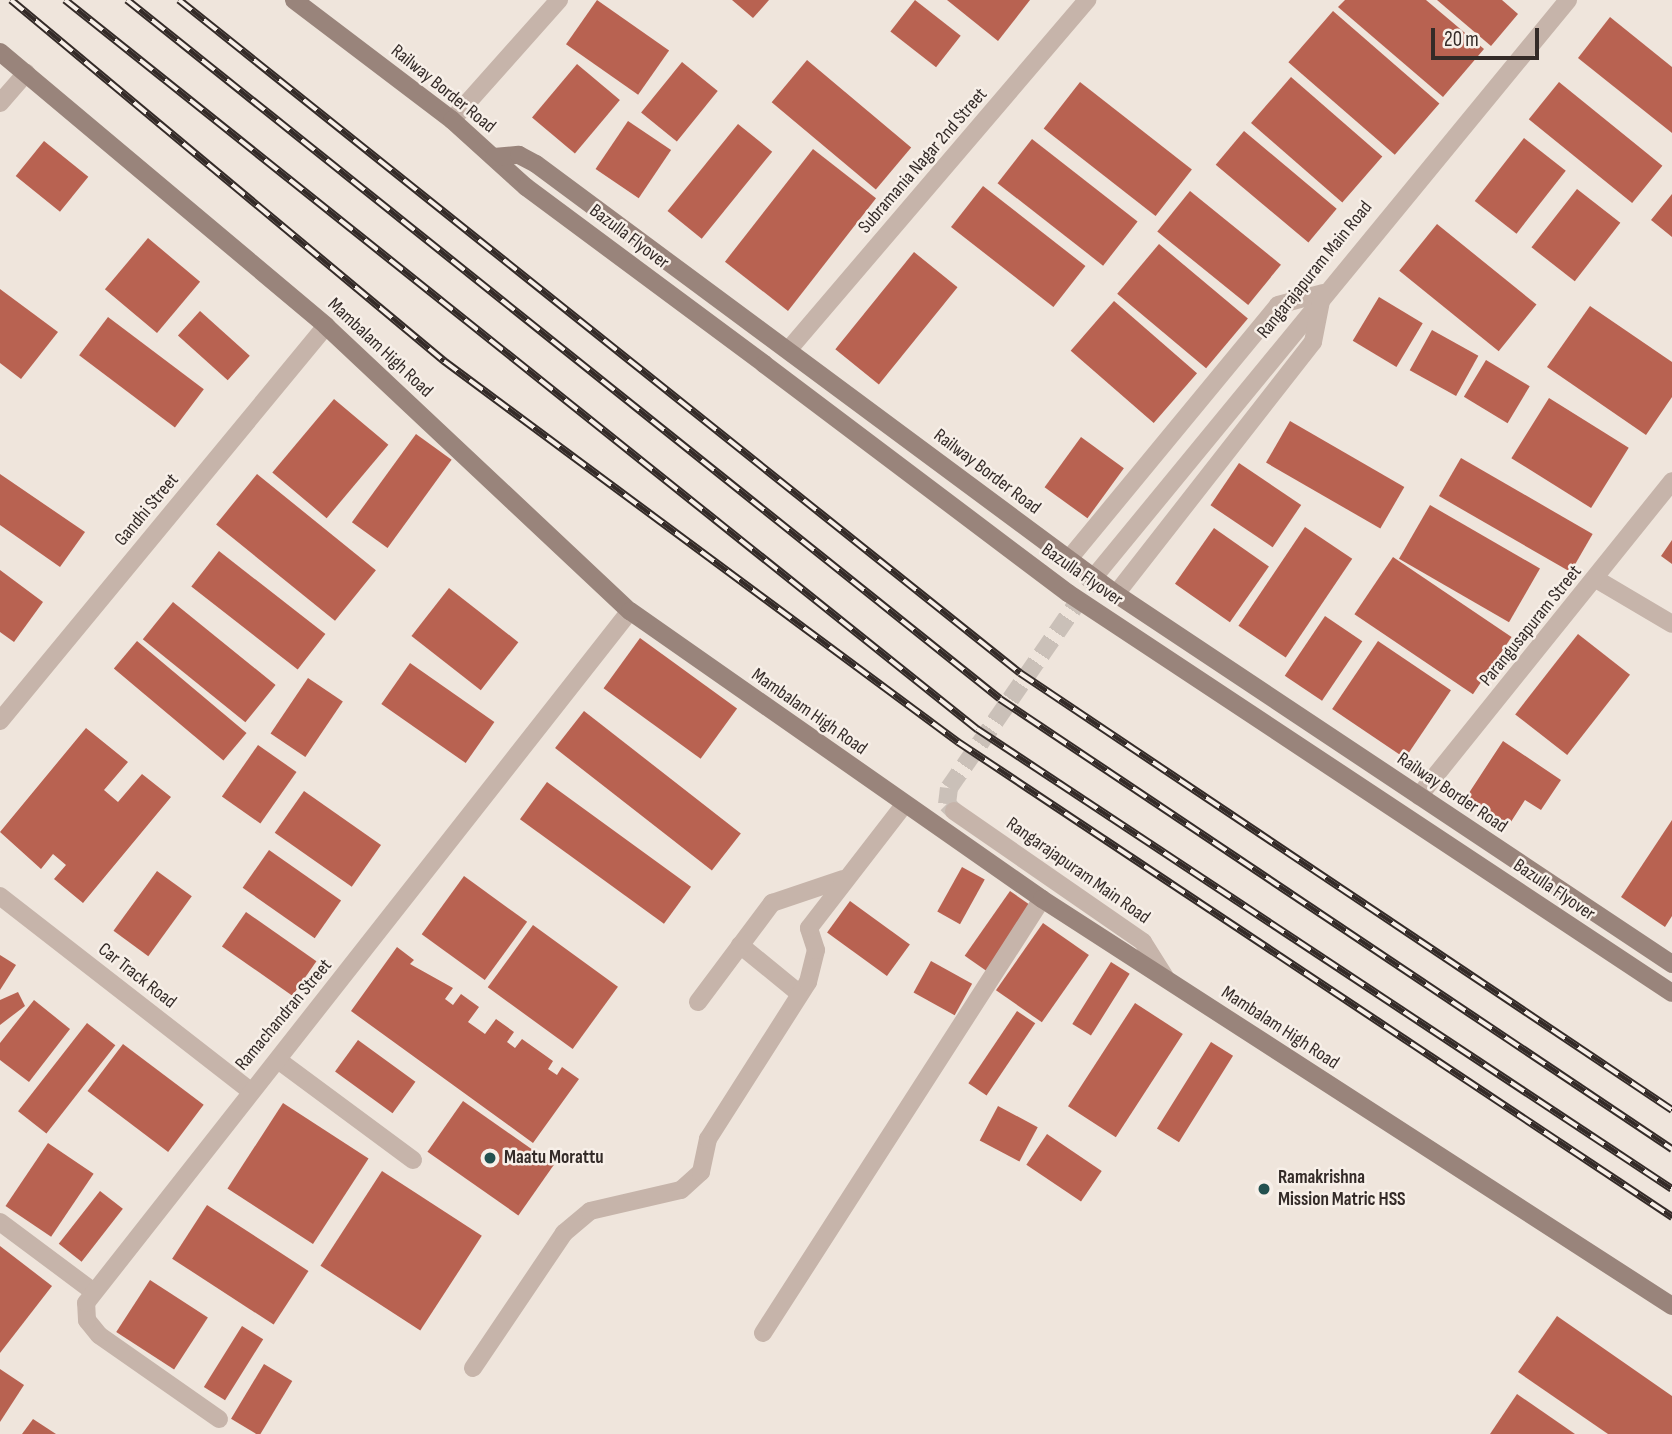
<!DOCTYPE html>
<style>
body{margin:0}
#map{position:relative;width:1672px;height:1434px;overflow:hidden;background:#efe5dc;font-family:"Sofia Sans Condensed",sans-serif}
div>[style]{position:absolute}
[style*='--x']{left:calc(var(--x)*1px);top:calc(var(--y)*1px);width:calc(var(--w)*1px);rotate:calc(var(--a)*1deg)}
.building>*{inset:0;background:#b86251;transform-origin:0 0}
.street-tunnel>*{height:18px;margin-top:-9px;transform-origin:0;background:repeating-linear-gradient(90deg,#cac0b8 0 18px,transparent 0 27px)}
.street>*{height:18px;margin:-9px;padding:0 9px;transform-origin:9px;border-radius:9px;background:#c6b4aa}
.secondary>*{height:18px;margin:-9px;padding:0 9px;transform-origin:9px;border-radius:9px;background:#99847b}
.rail>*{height:8px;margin-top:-4px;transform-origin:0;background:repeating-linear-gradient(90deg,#f7efe8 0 16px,#342b28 0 32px);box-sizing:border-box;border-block:2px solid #342b28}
.secondary-bridge>*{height:18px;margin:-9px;padding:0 9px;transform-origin:9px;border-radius:9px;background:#99847b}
.dots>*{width:19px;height:19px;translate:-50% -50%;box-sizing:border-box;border:4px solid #f7efe8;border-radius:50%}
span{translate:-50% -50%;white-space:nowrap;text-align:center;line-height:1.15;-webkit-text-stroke:5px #f7efe8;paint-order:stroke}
.street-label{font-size:19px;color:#342b28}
.poi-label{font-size:19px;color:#342b28;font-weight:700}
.left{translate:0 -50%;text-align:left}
.scale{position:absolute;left:1431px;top:28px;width:108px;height:32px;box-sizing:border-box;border:4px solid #342b28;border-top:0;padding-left:9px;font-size:21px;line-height:24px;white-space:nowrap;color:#342b28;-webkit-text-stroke:5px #f7efe8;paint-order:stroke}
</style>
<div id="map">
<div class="building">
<i style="left:597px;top:0;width:88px;height:54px;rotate:35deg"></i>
<i style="clip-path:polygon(732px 0,769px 0,753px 18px)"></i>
<i style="left:915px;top:0;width:58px;height:40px;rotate:38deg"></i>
<i style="clip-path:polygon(947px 0,1030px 0,998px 41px)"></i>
<i style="clip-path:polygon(1345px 0,1426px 0,1484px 49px,1443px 97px,1338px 7px)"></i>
<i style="clip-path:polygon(1437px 0,1502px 0,1518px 14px,1491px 46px)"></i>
<i style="left:1333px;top:11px;width:141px;height:68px;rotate:41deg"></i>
<i style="clip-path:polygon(1610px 17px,1672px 67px,1672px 133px,1578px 58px)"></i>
<i style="left:807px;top:60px;width:136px;height:55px;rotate:40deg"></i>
<i style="left:682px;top:62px;width:46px;height:65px;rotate:39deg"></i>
<i style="left:577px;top:64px;width:56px;height:70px;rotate:40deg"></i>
<i style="left:1291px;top:77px;width:121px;height:61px;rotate:41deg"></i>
<i style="left:1080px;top:82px;width:142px;height:59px;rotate:38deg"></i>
<i style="left:1559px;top:82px;width:133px;height:48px;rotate:39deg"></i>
<i style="left:628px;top:121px;width:52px;height:58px;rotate:34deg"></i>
<i style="left:738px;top:124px;width:44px;height:112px;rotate:39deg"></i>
<i style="left:1244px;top:131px;width:121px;height:44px;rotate:40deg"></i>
<i style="left:1524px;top:138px;width:53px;height:80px;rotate:38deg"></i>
<i style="left:1032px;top:139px;width:134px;height:56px;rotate:38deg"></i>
<i style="left:44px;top:141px;width:57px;height:45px;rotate:39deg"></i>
<i style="left:813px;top:149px;width:80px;height:143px;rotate:38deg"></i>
<i style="left:983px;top:186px;width:130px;height:52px;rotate:38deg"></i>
<i style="left:1577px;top:189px;width:55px;height:74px;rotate:38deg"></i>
<i style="left:1190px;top:191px;width:117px;height:52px;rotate:39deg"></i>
<i style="clip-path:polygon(1672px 194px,1672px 237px,1651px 220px)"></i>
<i style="left:1437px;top:224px;width:128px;height:60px;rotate:39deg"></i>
<i style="left:148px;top:238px;width:68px;height:67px;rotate:40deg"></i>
<i style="left:1159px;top:244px;width:116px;height:65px;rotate:40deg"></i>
<i style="left:914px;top:252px;width:56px;height:125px;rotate:39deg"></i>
<i style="clip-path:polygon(0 289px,58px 332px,21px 379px,0 363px)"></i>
<i style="left:1379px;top:297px;width:51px;height:51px;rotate:31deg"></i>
<i style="left:1114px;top:301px;width:110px;height:66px;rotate:41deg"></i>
<i style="clip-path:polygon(1590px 306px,1672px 362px,1672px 397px,1646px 435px,1547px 367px)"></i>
<i style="left:200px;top:311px;width:67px;height:33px;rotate:42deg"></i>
<i style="left:108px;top:317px;width:120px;height:48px;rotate:37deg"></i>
<i style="left:1432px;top:330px;width:53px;height:46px;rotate:29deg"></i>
<i style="left:1486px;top:360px;width:51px;height:43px;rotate:31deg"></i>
<i style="left:1549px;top:398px;width:94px;height:71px;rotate:32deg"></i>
<i style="left:334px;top:399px;width:71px;height:96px;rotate:40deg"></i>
<i style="left:1290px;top:421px;width:132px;height:48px;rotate:30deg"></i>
<i style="left:416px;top:434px;width:44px;height:109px;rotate:36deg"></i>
<i style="left:1081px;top:437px;width:53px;height:62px;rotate:36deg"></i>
<i style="left:1461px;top:458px;width:152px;height:44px;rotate:30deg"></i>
<i style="left:1239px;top:463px;width:75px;height:51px;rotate:34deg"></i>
<i style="clip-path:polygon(0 474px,85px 532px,60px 567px,0 525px)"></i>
<i style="left:257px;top:474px;width:153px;height:65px;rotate:39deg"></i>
<i style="left:1430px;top:505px;width:127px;height:62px;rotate:30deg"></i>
<i style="left:1305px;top:527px;width:57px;height:119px;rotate:34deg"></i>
<i style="left:1214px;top:528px;width:67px;height:68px;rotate:35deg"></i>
<i style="clip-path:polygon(1672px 540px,1672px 564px,1661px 556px)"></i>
<i style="left:219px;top:551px;width:135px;height:45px;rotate:38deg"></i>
<i style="left:1393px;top:557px;width:143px;height:69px;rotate:34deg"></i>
<i style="clip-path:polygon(0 570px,43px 602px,14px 642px,0 632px)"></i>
<i style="left:449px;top:588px;width:88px;height:61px;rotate:38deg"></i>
<i style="left:173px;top:602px;width:132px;height:48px;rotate:39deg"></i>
<i style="left:1325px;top:616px;width:45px;height:72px;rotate:34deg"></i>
<i style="left:1578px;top:634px;width:66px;height:102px;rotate:38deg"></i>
<i style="left:640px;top:638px;width:120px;height:62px;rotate:36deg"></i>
<i style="left:137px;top:641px;width:143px;height:36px;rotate:40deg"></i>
<i style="left:1378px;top:641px;width:88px;height:82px;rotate:34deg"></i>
<i style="left:410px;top:663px;width:103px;height:50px;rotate:35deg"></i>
<i style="left:308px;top:678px;width:42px;height:67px;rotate:34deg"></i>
<i style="left:584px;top:711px;width:199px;height:47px;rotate:38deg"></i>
<i style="clip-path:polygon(86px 728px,128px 762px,104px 790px,118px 802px,142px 774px,171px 797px,83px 903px,54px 879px,66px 865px,53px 854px,41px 869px,0 832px)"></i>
<i style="clip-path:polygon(1503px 741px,1561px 780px,1541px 810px,1525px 800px,1507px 828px,1465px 799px)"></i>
<i style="left:258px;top:745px;width:47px;height:63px;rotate:35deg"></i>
<i style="left:547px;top:782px;width:178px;height:46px;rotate:36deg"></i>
<i style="left:304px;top:791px;width:94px;height:51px;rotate:35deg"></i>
<i style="clip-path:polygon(1672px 820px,1672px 916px,1665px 927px,1621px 897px)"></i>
<i style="left:269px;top:850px;width:88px;height:46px;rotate:35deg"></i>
<i style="left:962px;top:867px;width:26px;height:51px;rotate:29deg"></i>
<i style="left:157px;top:871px;width:43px;height:74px;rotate:36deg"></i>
<i style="left:464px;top:876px;width:78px;height:72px;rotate:36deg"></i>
<i style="left:1010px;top:891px;width:28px;height:79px;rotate:35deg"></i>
<i style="left:850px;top:901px;width:74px;height:39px;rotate:36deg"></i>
<i style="left:246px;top:912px;width:86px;height:42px;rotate:35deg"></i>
<i style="left:1043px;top:923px;width:56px;height:82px;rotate:35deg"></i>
<i style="left:533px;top:925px;width:105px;height:77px;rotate:36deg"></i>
<i style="clip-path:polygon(397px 947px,414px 960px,410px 964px,453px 988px,445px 999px,453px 1005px,461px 994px,479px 1007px,468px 1022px,485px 1034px,496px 1019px,514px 1032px,507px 1042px,515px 1048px,522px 1039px,553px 1061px,548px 1069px,557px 1075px,562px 1067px,579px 1079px,533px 1143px,351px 1011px)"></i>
<i style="clip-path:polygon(0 955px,16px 965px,0 990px)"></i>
<i style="left:931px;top:961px;width:47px;height:36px;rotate:29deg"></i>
<i style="left:1111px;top:962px;width:22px;height:73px;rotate:32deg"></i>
<i style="clip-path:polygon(18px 992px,25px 1006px,0 1025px,0 1000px)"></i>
<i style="clip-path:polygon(34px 1000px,70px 1029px,29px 1082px,0 1060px,0 1043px)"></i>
<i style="left:1135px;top:1003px;width:57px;height:123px;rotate:33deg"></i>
<i style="left:1017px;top:1011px;width:22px;height:87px;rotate:34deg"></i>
<i style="left:87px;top:1023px;width:36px;height:112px;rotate:38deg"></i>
<i style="left:358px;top:1040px;width:71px;height:39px;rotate:36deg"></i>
<i style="left:1211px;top:1042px;width:26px;height:102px;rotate:32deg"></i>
<i style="left:123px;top:1044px;width:101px;height:59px;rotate:37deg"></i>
<i style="left:463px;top:1101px;width:111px;height:62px;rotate:35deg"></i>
<i style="left:283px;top:1103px;width:102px;height:102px;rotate:33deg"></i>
<i style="left:998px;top:1106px;width:45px;height:39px;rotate:28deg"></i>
<i style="left:1047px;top:1134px;width:66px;height:37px;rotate:34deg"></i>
<i style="left:48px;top:1143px;width:55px;height:76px;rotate:34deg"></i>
<i style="left:382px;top:1171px;width:119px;height:113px;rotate:33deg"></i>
<i style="left:100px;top:1191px;width:29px;height:67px;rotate:38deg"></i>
<i style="left:207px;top:1205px;width:121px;height:64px;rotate:33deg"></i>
<i style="clip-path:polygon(0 1246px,52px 1286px,0 1353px)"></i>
<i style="left:150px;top:1280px;width:69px;height:62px;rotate:33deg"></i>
<i style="clip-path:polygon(1557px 1316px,1672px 1396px,1672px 1434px,1608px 1434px,1518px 1372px)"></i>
<i style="left:242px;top:1326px;width:25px;height:72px;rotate:32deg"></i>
<i style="left:264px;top:1364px;width:33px;height:64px;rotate:31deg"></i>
<i style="clip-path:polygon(0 1369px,24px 1385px,0 1422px)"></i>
<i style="clip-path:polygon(1517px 1394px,1575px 1434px,1490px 1434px)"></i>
<i style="clip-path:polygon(33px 1419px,56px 1434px,22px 1434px)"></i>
</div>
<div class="street-tunnel">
<i style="--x:954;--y:811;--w:10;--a:-135"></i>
<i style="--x:947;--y:804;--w:16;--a:-83"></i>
<i style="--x:949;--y:788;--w:264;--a:-55.3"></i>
</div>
<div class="street">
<i style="--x:0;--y:103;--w:40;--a:-49"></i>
<i style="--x:452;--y:120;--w:161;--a:-48.3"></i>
<i style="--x:790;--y:348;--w:458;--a:-49.5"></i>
<i style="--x:1068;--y:560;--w:330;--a:-50.5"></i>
<i style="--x:1278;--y:305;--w:47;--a:-14.9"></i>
<i style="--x:1099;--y:571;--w:739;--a:-50.6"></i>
<i style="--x:1596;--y:579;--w:88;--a:30.6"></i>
<i style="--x:1116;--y:594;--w:320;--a:-52"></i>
<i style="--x:1313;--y:342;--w:47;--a:-78.9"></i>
<i style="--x:0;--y:721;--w:512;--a:-50.47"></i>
<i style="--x:1419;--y:796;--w:404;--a:-51.2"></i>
<i style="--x:954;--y:811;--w:230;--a:34.7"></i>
<i style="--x:1143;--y:942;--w:41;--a:57.8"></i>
<i style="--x:0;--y:896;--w:316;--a:37.9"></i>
<i style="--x:740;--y:945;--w:77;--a:39.2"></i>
<i style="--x:698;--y:1002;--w:124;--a:-53.2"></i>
<i style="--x:772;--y:903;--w:75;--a:-18.7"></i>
<i style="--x:278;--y:1060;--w:168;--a:36.5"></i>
<i style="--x:0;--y:1222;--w:117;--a:36.7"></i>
<i style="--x:763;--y:1333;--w:516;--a:-57.26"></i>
<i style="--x:473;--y:1368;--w:163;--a:-56"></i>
<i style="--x:564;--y:1233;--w:34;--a:-40"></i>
<i style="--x:590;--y:1211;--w:93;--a:-13"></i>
<i style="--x:681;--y:1190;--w:27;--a:-42"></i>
<i style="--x:701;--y:1172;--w:34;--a:-78"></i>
<i style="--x:708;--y:1139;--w:186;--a:-57.5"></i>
<i style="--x:808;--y:982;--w:33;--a:-76"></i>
<i style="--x:816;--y:950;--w:23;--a:-108"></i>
<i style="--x:809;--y:928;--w:155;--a:-52.3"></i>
<i style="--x:219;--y:1419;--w:146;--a:-145"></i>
<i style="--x:99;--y:1335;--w:19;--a:-129"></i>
<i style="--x:87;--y:1320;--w:17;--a:-93"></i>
<i style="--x:86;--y:1303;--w:880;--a:-51.83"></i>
</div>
<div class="secondary">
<i style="--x:294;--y:0;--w:198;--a:37.2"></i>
<i style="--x:452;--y:120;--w:100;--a:42.2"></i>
<i style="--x:526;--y:187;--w:297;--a:36.6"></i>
<i style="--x:0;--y:52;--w:426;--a:40"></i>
<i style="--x:326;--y:326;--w:417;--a:43.2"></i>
<i style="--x:630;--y:611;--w:503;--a:34.95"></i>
<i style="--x:1042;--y:899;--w:750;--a:32.86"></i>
<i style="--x:494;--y:157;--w:25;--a:-5"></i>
<i style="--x:519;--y:155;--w:19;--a:28"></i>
<i style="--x:536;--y:164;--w:722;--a:36.55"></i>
<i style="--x:1116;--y:594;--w:668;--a:33.64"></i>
</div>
<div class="rail">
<i style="--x:11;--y:0;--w:564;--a:39.82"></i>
<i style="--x:444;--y:361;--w:640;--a:36.55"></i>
<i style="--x:958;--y:742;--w:858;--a:33.63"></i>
<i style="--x:65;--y:0;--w:1168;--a:38.64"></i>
<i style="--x:977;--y:729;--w:833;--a:33.5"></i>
<i style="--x:127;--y:0;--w:1118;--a:38.68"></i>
<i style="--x:1000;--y:699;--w:809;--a:33.81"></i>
<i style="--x:179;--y:0;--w:1077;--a:38.67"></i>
<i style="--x:1020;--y:673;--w:785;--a:33.83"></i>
</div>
<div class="secondary-bridge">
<i style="--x:764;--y:364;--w:381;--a:37"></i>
<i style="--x:1068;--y:593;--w:724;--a:33.51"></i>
</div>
<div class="dots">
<i style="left:490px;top:1158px;background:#235150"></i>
<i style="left:1264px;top:1189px;background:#235150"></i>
</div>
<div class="street-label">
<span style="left:443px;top:89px;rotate:39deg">Railway Border Road</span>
<span style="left:923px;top:161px;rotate:-49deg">Subramania Nagar 2nd Street</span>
<span style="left:629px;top:237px;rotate:37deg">Bazulla Flyover</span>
<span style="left:1315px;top:270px;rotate:-51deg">Rangarajapuram Main Road</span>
<span style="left:380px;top:348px;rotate:43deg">Mambalam High Road</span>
<span style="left:987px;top:472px;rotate:37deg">Railway Border Road</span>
<span style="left:147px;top:510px;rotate:-50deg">Gandhi Street</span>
<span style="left:1082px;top:575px;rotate:35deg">Bazulla Flyover</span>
<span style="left:1531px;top:626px;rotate:-51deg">Parangusapuram Street</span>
<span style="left:809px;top:712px;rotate:35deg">Mambalam High Road</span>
<span style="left:1452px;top:793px;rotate:34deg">Railway Border Road</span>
<span style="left:1078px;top:871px;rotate:35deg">Rangarajapuram Main Road</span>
<span style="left:1554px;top:890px;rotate:34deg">Bazulla Flyover</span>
<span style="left:137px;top:976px;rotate:38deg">Car Track Road</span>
<span style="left:284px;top:1015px;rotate:-50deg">Ramachandran Street</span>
<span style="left:1280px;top:1028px;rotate:33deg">Mambalam High Road</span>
</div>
<div class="poi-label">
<span class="left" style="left:504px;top:1158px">Maatu Morattu</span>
<span class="left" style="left:1278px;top:1189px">Ramakrishna<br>Mission Matric HSS</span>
</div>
<div class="scale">20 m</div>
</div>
